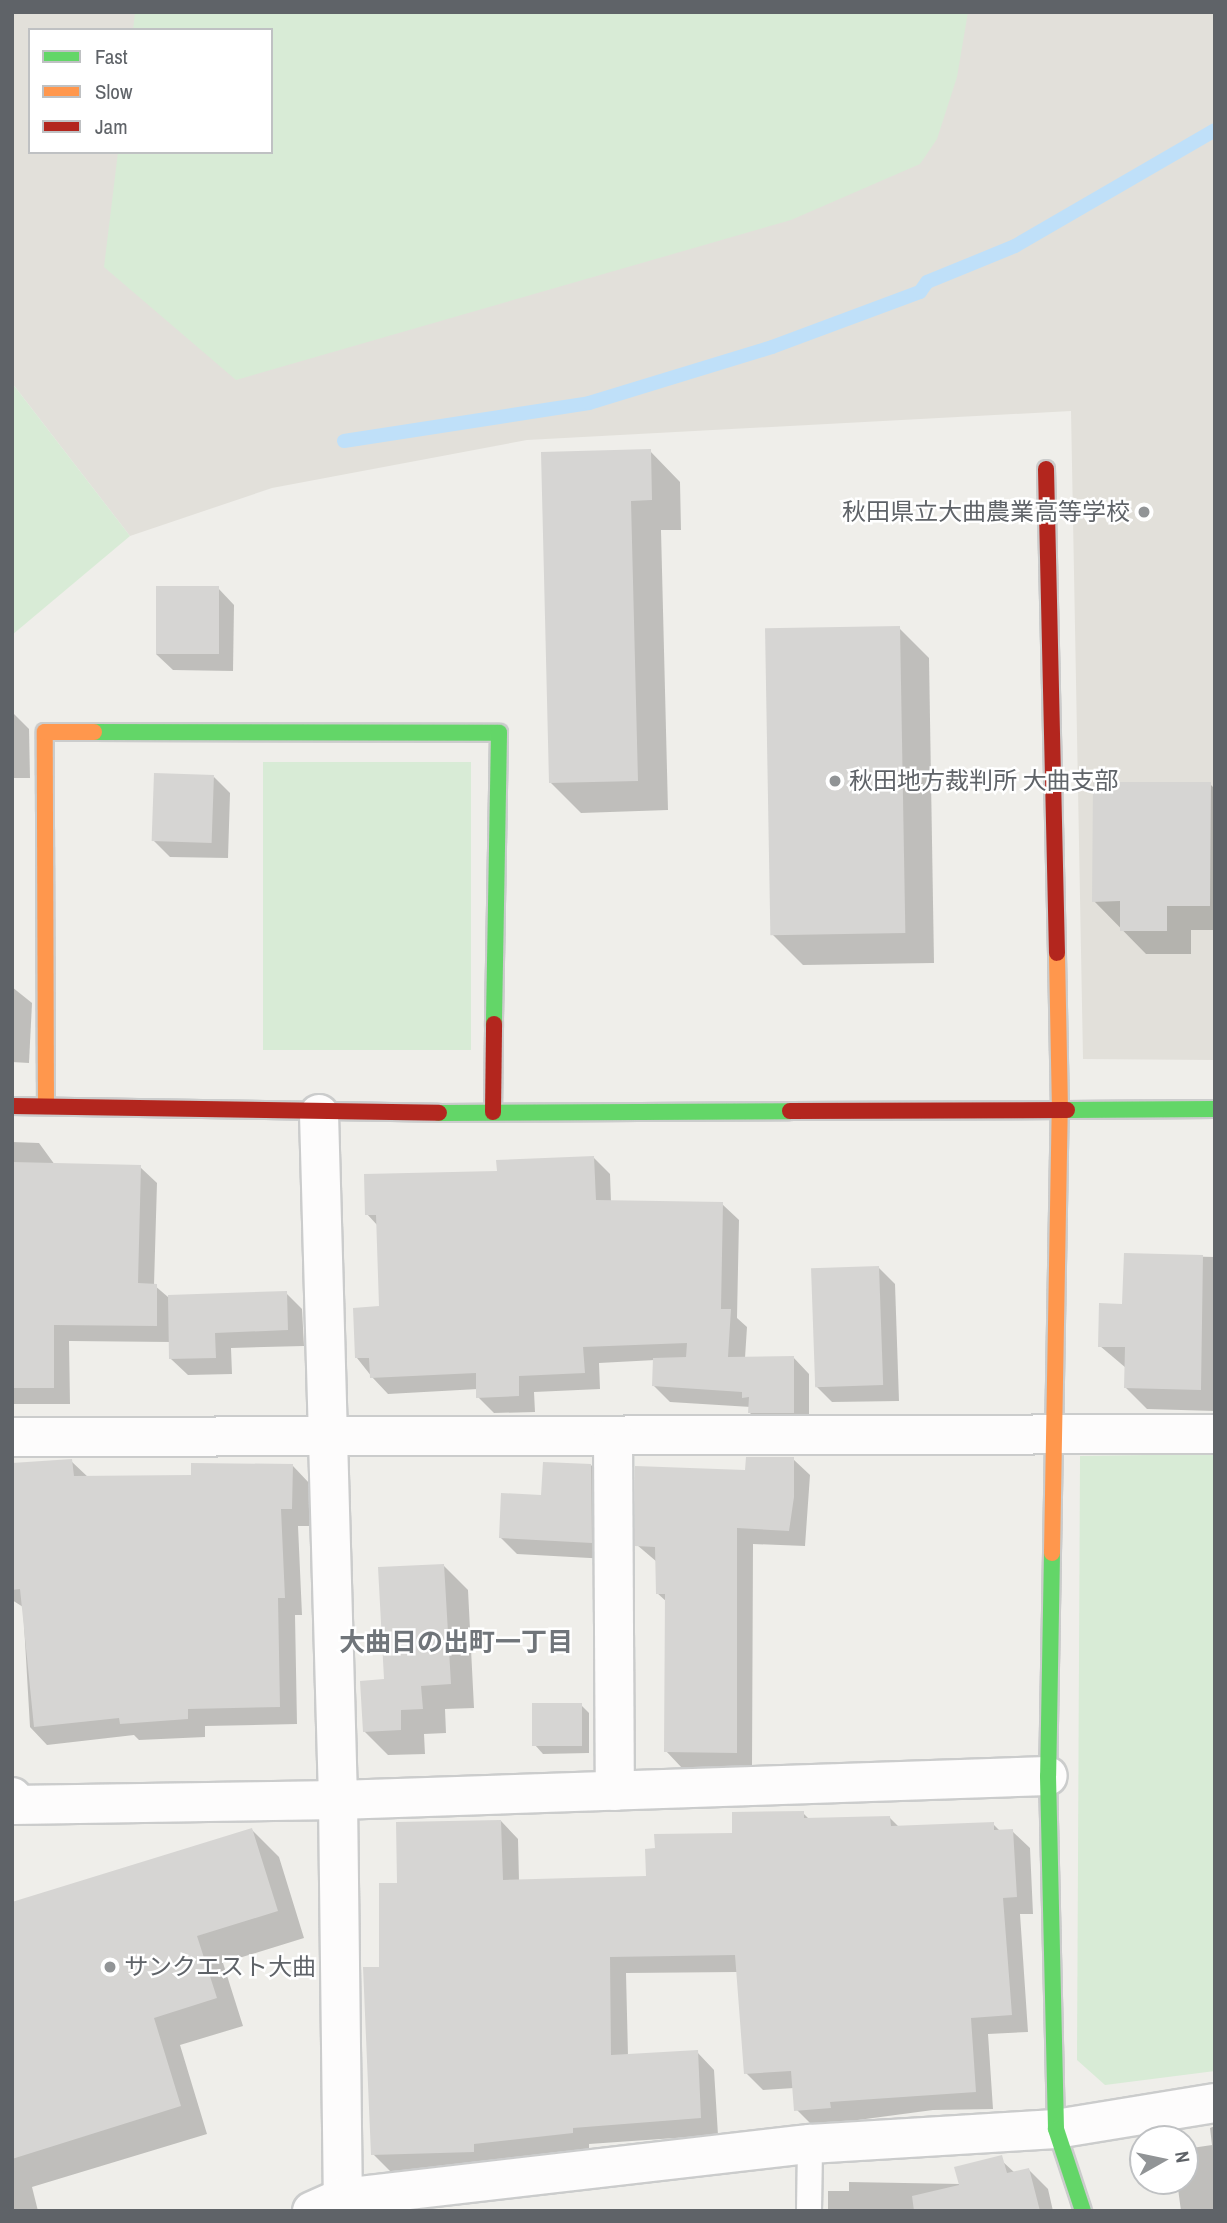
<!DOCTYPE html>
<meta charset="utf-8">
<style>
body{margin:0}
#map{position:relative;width:1227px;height:2223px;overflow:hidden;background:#efeeea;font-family:"Archivo Narrow","Noto Sans JP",sans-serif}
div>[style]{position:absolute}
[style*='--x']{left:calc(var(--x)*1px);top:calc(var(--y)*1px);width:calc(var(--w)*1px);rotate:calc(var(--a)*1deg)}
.education>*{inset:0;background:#e2e0da}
.green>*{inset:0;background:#d8ebd6;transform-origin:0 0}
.shadow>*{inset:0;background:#0003}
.stream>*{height:14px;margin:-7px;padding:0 7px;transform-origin:7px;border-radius:7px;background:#bfe0f9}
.building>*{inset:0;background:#d6d5d3;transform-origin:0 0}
.roads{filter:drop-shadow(2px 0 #cbcccc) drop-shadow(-2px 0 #cbcccc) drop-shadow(0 2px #cbcccc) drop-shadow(0 -2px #cbcccc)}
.lane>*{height:24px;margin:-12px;padding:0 12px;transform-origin:12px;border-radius:12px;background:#fdfcfc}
.street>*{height:38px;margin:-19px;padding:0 19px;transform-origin:19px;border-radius:19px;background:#fdfcfc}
.fast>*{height:16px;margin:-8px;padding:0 8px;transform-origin:8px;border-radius:8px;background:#63d668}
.slow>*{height:16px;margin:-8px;padding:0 8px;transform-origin:8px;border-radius:8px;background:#ff974d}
.jam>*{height:16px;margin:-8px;padding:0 8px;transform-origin:8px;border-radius:8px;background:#b3261e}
.dots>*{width:19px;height:19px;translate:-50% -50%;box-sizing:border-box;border:4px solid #fff;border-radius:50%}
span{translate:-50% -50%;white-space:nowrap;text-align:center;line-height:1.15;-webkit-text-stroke:5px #fff;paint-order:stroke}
.poi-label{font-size:24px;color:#5f6368}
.right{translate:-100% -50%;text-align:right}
.left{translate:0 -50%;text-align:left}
.neighbourhood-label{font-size:26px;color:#70757a;font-weight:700}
.frame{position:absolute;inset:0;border:14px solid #5f6368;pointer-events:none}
.legend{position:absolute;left:28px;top:28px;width:245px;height:126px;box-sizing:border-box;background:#fff;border:2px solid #bfc1c3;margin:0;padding:9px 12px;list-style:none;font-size:21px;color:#5f6368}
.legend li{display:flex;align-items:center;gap:14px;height:35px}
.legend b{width:35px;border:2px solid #bfc1c3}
.north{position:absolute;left:1129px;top:2125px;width:70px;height:70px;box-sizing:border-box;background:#fff;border:2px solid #bfc1c3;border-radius:50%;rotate:81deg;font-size:19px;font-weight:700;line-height:28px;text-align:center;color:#5f6368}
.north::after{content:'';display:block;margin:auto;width:24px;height:32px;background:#919496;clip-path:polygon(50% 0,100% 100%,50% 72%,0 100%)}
</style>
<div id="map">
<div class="education">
<i style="clip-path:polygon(evenodd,12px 12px,1215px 12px,1215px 1060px,1083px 1059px,1071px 411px,527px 440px,272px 488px,130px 536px,12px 383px,12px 12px,30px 30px,271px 30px,271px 152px,30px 152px,30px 30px)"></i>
</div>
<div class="green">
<i style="clip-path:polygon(135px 12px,968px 12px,957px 77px,937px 139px,920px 164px,791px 220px,236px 380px,104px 267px,118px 152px,271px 152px,271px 30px,133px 30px)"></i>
<i style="clip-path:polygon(12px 383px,130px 536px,12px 635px)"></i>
<i style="left:263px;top:762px;width:208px;height:288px"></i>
<i style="clip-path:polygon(1215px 1454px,1215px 2071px,1105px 2085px,1077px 2060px,1080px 1456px)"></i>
</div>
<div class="shadow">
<i style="clip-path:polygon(650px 451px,680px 482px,681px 530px,661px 530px,668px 810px,581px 813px,550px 782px,543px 454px)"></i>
<i style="clip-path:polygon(218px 588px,234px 605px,233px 671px,173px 670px,156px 654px)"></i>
<i style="clip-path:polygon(899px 628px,929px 658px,934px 963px,803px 965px,772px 934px)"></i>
<i style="clip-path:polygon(12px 712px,29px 729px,30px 778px,12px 778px)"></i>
<i style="clip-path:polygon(214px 777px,230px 793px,228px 858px,170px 857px,153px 840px)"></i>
<i style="clip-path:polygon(1210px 784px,1215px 789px,1215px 930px,1191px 930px,1191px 954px,1146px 954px,1094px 901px)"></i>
<i style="clip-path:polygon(12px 987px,32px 1003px,29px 1063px,12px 1062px)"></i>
<i style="clip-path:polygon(12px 1142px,39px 1143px,55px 1165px,140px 1167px,157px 1183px,154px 1285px,168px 1297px,286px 1293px,302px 1309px,304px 1346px,231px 1348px,232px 1374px,188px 1375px,171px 1359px,171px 1342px,69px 1341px,70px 1404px,12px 1404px)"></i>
<i style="clip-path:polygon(594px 1158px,610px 1174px,611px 1202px,722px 1204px,739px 1220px,737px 1318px,747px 1327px,745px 1358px,793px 1357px,809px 1374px,809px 1429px,766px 1429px,750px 1413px,751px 1407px,670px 1402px,654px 1386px,655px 1360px,599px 1363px,600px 1389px,534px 1392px,535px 1412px,494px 1413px,478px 1397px,478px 1389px,388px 1394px,372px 1377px,357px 1358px,381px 1308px,378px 1226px,367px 1214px,499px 1173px)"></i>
<i style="clip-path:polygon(1126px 1255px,1215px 1257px,1215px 1411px,1147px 1409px,1126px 1388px,1126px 1368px,1100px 1346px,1124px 1306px)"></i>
<i style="clip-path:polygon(879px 1268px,895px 1284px,899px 1401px,832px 1402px,815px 1385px)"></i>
<i style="clip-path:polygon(793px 1459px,810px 1475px,805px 1546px,753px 1544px,752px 1769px,682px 1768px,666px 1751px,667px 1602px,657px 1593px,657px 1562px,637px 1545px,747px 1472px)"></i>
<i style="clip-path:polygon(71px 1461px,89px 1478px,193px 1477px,293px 1466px,310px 1484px,309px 1526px,298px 1526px,302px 1615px,295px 1615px,297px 1724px,205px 1726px,205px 1737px,139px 1740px,134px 1735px,47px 1745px,30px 1727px,23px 1607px,12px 1600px,12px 1465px)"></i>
<i style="clip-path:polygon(591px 1465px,607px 1482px,608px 1559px,517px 1554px,501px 1538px,542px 1497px)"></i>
<i style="clip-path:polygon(444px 1566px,468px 1590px,474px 1708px,445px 1709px,446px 1733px,424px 1734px,425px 1754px,388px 1755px,364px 1731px)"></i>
<i style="clip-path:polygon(581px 1705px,589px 1713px,589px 1753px,543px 1754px,535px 1745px)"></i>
<i style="clip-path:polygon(803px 1813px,809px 1819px,890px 1818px,900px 1828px,993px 1824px,1001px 1832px,1012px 1831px,1030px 1848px,1033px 1914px,1020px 1914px,1028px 2032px,988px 2034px,993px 2109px,933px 2110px,813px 2126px,796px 2109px,794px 2088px,763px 2090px,746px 2073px,738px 1972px,626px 1973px,628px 2056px,697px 2052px,714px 2070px,718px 2135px,589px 2144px,589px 2150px,490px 2160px,490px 2169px,390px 2171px,373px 2154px,381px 1969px,399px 1884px,501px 1821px,518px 1839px,519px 1881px,647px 1878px,733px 1835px)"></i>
<i style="clip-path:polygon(252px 1830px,279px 1857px,304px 1938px,223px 1963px,243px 2026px,180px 2045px,207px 2134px,32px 2187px,38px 2211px,12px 2211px,12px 2090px)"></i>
<i style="clip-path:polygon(1215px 2126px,1215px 2211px,1181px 2211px,1177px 2181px,1185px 2181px,1185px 2149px,1212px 2145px,1210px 2128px)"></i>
<i style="clip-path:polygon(1002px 2161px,1015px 2173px,1029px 2170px,1048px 2189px,1053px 2211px,828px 2211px,828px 2191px,849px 2191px,849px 2182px,960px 2184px)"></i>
</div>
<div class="stream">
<i style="--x:344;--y:441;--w:248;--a:-8.8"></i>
<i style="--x:589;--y:403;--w:191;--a:-17"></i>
<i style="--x:772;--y:347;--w:158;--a:-20.4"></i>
<i style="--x:920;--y:292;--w:12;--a:-55"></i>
<i style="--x:927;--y:282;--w:95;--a:-22.2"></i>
<i style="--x:1015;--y:246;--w:231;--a:-30.1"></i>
</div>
<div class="building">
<i style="clip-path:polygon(651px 449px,652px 500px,631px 501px,638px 781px,549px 783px,541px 452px)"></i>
<i style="left:156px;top:586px;width:63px;height:68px"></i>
<i style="left:900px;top:626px;width:307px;height:135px;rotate:89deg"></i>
<i style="left:154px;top:773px;width:60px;height:68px;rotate:2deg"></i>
<i style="clip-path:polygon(1093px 782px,1211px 782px,1210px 906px,1167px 906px,1167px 931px,1120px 931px,1120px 901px,1092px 902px)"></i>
<i style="clip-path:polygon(594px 1156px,596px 1200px,723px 1202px,721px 1309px,731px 1309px,728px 1357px,794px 1356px,794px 1413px,748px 1413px,749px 1397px,742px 1398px,742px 1392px,652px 1386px,653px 1358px,686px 1357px,687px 1343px,583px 1347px,585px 1373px,519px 1376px,519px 1396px,476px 1398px,476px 1373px,370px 1378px,369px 1358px,355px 1358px,353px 1308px,379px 1306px,376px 1215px,365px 1215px,364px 1174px,497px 1171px,496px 1160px)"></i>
<i style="clip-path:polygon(12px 1162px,141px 1165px,138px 1283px,157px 1284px,157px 1326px,54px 1325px,54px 1388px,12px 1388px)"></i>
<i style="clip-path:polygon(1124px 1253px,1203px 1255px,1201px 1390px,1124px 1388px,1125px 1347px,1098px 1347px,1099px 1303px,1122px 1304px)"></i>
<i style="left:879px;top:1266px;width:119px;height:68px;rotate:88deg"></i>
<i style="clip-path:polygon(287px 1291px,288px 1330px,215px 1333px,216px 1358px,169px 1359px,168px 1295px)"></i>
<i style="clip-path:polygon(746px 1457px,794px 1457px,794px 1497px,789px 1531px,737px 1528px,737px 1753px,664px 1752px,665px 1594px,656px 1594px,655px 1547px,635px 1546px,635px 1466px,745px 1470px)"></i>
<i style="clip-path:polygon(72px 1459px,74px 1476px,191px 1475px,191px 1463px,293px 1464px,292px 1509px,281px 1509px,285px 1598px,278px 1598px,280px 1707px,188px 1709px,188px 1719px,120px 1724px,119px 1718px,34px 1727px,20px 1589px,12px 1590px,12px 1463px)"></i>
<i style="clip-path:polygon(543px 1462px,591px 1464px,592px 1543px,499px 1538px,501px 1493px,541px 1495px)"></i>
<i style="clip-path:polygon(444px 1564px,451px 1684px,421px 1686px,423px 1709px,401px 1710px,401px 1730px,363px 1732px,360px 1681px,384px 1679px,378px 1567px)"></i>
<i style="left:582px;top:1703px;width:43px;height:50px;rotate:90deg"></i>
<i style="clip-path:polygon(804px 1811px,804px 1818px,890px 1816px,891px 1826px,994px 1822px,994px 1830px,1013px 1829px,1017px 1897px,1003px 1898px,1012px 2015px,971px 2018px,976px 2092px,830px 2102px,831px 2108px,794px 2111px,791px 2071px,744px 2074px,735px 1955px,610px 1957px,611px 2055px,698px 2050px,701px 2118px,573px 2128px,573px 2133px,474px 2144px,474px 2152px,371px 2155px,363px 1967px,379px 1967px,379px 1883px,397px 1883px,396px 1822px,501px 1820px,503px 1880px,646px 1876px,645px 1849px,655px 1848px,654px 1834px,732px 1833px,732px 1812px)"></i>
<i style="clip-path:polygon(252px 1828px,278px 1911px,197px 1936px,217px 1998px,154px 2018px,181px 2106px,12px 2159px,12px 1902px)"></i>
<i style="clip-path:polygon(1002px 2155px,1007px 2173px,1029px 2168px,1040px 2211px,914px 2211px,912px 2196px,959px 2185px,954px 2167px)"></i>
</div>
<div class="roads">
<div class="lane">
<i style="--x:809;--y:2211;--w:67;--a:-89.1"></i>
</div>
<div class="street">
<i style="--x:319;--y:1114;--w:686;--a:88.41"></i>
<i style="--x:338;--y:1800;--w:411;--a:89.3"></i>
<i style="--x:12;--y:1437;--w:1203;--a:-0.14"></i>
<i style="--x:613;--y:1437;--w:354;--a:89.7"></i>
<i style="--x:12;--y:1797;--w:8;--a:83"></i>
<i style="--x:13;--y:1805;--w:325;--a:-0.9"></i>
<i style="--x:338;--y:1800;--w:710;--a:-1.94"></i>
<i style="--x:312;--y:2211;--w:32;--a:-24"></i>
<i style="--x:341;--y:2198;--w:472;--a:-6.6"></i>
<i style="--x:810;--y:2144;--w:246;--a:-3.5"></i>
<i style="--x:1056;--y:2129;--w:161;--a:-9.3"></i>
</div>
<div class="fast">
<i style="--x:94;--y:732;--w:405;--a:0.1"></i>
<i style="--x:499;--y:733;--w:291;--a:91"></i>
<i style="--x:1067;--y:1110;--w:148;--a:-0.4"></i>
<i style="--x:439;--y:1113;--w:351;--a:-0.3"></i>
<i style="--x:1052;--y:1553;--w:223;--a:91"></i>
<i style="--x:1048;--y:1776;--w:353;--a:88.7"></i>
<i style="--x:1056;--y:2129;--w:86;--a:71.8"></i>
</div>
<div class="slow">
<i style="--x:46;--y:1106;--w:374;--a:-90.2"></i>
<i style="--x:45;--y:732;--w:49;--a:0"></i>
<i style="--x:1052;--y:1553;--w:442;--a:-89"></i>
<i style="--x:1060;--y:1111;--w:158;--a:-91.1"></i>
</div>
<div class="jam">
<i style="--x:1046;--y:469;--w:484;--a:88.7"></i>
<i style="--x:12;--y:1106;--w:427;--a:0.9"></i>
<i style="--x:790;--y:1111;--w:277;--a:-0.2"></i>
<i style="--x:493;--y:1112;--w:88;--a:-89.3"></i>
</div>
</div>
<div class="dots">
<i style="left:1144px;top:512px;background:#919496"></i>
<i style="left:835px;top:781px;background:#919496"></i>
<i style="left:110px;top:1967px;background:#919496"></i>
</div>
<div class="poi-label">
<span class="right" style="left:1130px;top:512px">秋田県立大曲農業高等学校</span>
<span class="left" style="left:849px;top:781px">秋田地方裁判所 大曲支部</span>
<span class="left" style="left:124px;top:1967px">サンクエスト大曲</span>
</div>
<div class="neighbourhood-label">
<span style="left:456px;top:1642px">大曲日の出町一丁目</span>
</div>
<div class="frame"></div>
<ul class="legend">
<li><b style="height:9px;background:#63d668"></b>Fast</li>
<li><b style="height:9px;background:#ff974d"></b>Slow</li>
<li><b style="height:9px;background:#b3261e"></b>Jam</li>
</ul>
<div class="north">N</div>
</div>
